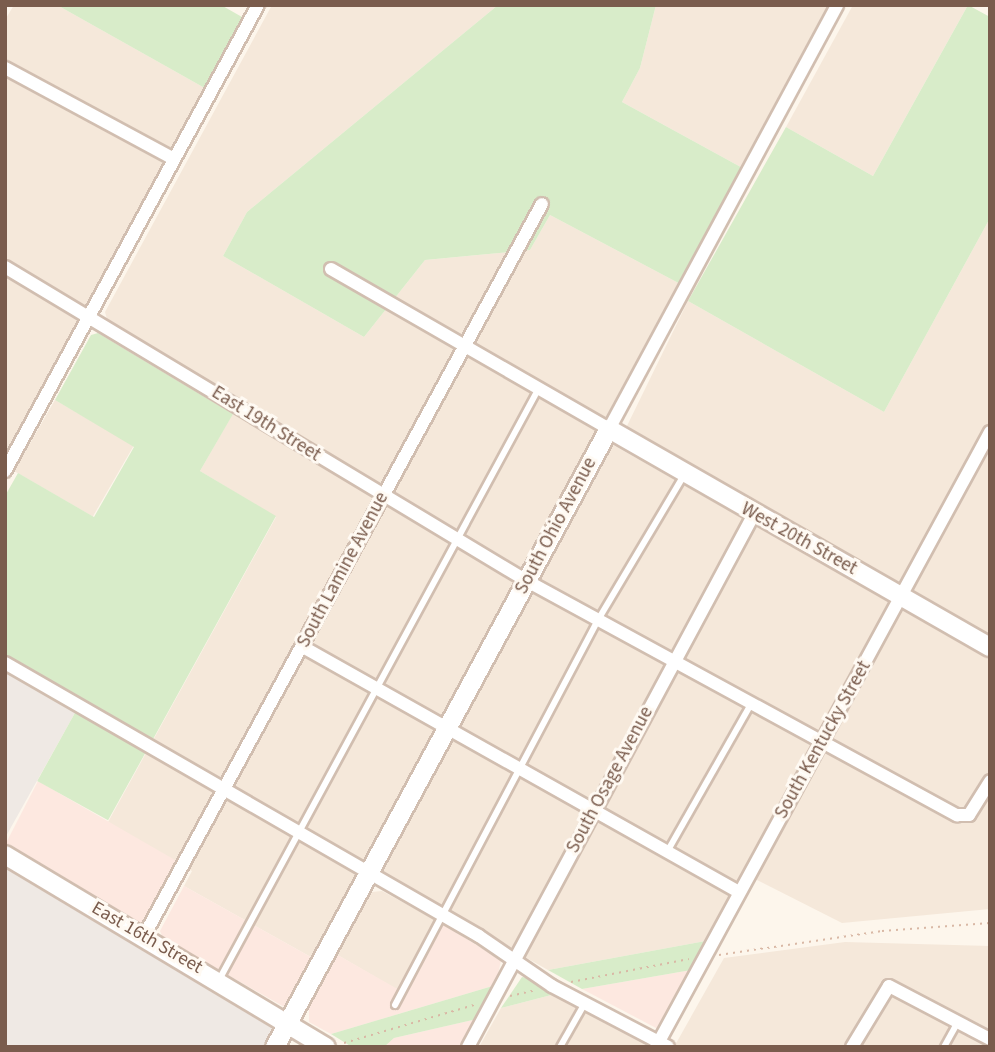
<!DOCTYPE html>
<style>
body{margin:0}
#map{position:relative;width:995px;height:1052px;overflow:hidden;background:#fdf6ec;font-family:"Source Sans 3",sans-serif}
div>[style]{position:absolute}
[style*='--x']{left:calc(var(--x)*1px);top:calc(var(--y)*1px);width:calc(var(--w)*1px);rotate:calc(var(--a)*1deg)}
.residential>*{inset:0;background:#f5e8da;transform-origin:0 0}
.commercial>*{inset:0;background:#fde8e0}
.industrial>*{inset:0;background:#efe9e4}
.green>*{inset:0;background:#d8ecc9;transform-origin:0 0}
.path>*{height:2px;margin-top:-1px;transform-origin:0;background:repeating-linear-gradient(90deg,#d9b8a5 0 2px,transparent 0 7px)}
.roads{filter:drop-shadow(2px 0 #d1beb0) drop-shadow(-2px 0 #d1beb0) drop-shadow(0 2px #d1beb0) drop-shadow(0 -2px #d1beb0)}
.lane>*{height:6px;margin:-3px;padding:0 3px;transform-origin:3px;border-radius:3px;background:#fff}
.street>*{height:12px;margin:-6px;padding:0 6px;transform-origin:6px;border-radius:6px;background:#fff}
.secondary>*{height:18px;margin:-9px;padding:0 9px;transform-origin:9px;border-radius:9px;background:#fff}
span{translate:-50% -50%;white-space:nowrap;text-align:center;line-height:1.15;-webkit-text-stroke:6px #fffaf3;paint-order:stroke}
.street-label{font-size:19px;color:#7a5c4d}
.frame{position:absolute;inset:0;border:7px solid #7a5c4d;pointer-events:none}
</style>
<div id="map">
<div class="residential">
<i style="clip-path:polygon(14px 5px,57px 5px,210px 91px,5px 469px,5px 20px)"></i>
<i style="clip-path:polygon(272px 5px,498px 5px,247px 212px,223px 256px,364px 337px,425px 260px,530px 250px,550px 215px,686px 287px,318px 961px,184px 886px,192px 871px,108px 822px,276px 517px,200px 471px,240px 401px,108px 323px,105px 312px)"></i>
<i style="clip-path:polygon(656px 5px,835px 5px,748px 171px,622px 102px,640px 68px)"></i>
<i style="clip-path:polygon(853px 5px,968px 5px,873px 176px,786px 127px)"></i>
<i style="clip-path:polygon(990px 218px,990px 640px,624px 432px,688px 301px,884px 412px)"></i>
<i style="left:55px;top:400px;width:91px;height:82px;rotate:30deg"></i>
<i style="clip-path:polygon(613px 445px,990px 658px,990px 909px,842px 923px,747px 875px,711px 940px,548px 970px,380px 875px)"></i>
<i style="clip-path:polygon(382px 891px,439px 922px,401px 992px,336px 954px,372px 892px)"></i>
<i style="clip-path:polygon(845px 942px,990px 946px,990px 1047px,674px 1047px,724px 958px)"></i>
<i style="clip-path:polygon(559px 993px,643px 1039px,648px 1047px,479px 1047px,501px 1008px)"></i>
</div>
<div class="commercial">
<i style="clip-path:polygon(38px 781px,182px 864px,149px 921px,141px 924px,5px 845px)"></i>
<i style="clip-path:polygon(184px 886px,318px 961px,286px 1008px,163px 938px,160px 931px)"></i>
<i style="clip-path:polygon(439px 922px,501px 960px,496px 985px,331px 1034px,309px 1022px,309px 1003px,336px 954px,401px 991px)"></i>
<i style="clip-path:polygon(697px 969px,658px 1029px,582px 989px)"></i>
<i style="clip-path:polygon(477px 1019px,461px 1047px,384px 1047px,394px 1038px)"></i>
</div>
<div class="industrial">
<i style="clip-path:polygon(5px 671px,76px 711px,5px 838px)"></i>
<i style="clip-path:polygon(5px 864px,273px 1024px,265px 1047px,5px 1047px)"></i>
</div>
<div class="green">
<i style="clip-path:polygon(57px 5px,221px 5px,249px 21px,210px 91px)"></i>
<i style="clip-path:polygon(498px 5px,656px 5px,640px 68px,622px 102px,748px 171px,686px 287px,550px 215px,530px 250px,425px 260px,364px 337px,223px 256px,247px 212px)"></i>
<i style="clip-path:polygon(968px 5px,990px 17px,990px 218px,884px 412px,688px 301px,786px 127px,873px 176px)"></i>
<i style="clip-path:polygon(98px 333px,233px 414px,200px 471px,276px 516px,152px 741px,5px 655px,5px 496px,18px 473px,94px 517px,134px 447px,55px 400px,91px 335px)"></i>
<i style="left:76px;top:711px;width:81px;height:80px;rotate:29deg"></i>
<i style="clip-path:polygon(711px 940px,697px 969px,582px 989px,548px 970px)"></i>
<i style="clip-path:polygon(522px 977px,532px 979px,559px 993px,501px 1008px)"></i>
<i style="clip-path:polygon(496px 985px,477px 1019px,394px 1038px,384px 1047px,352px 1047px,331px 1034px)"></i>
</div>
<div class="path">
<i style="--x:719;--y:955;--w:165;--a:-8.4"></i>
<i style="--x:882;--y:931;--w:108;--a:-4.2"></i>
<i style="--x:571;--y:982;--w:120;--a:-11"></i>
<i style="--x:510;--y:996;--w:26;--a:-13"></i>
<i style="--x:344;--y:1043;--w:139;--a:-16.3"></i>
</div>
<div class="roads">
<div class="lane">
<i style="--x:667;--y:852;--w:170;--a:-60.4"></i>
<i style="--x:219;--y:980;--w:673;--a:-61.61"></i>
<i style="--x:395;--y:1005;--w:435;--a:-62.2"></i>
<i style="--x:598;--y:620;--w:169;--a:-59.3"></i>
<i style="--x:560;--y:1047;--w:51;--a:-60.4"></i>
<i style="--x:944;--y:1047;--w:29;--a:-61"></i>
</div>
<div class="street">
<i style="--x:5;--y:68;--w:192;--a:28.3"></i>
<i style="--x:5;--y:267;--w:609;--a:31.03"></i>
<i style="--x:527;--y:581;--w:490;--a:28.6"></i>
<i style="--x:957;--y:815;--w:12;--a:0"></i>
<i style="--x:969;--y:815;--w:40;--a:-58"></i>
<i style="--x:331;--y:269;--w:321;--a:29.9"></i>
<i style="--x:609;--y:429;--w:481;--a:-61.7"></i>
<i style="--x:5;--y:471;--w:530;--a:-61.5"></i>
<i style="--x:303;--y:647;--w:500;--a:29.33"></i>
<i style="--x:5;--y:663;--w:547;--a:29.94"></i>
<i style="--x:479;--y:936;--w:88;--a:34.4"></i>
<i style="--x:552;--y:986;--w:131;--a:27.7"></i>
<i style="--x:144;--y:936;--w:833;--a:-61.47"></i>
<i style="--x:468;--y:1047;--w:605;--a:-61.78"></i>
<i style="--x:656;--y:1047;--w:700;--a:-61.49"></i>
<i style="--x:852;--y:1047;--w:71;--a:-58.8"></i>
<i style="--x:889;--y:986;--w:114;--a:27.7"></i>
</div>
<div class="secondary">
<i style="--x:5;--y:855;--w:374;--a:30.9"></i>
<i style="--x:275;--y:1047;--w:702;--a:-61.61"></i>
<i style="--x:609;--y:429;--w:439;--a:29.8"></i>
</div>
</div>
<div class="street-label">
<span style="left:266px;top:424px;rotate:32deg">East 19th Street</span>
<span style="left:556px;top:526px;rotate:-62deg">South Ohio Avenue</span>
<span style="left:799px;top:539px;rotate:29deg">West 20th Street</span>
<span style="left:343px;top:570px;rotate:-62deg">South Lamine Avenue</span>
<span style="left:823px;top:740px;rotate:-61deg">South Kentucky Street</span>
<span style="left:610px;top:780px;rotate:-62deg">South Osage Avenue</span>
<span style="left:147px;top:938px;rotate:30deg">East 16th Street</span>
</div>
<div class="frame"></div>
</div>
